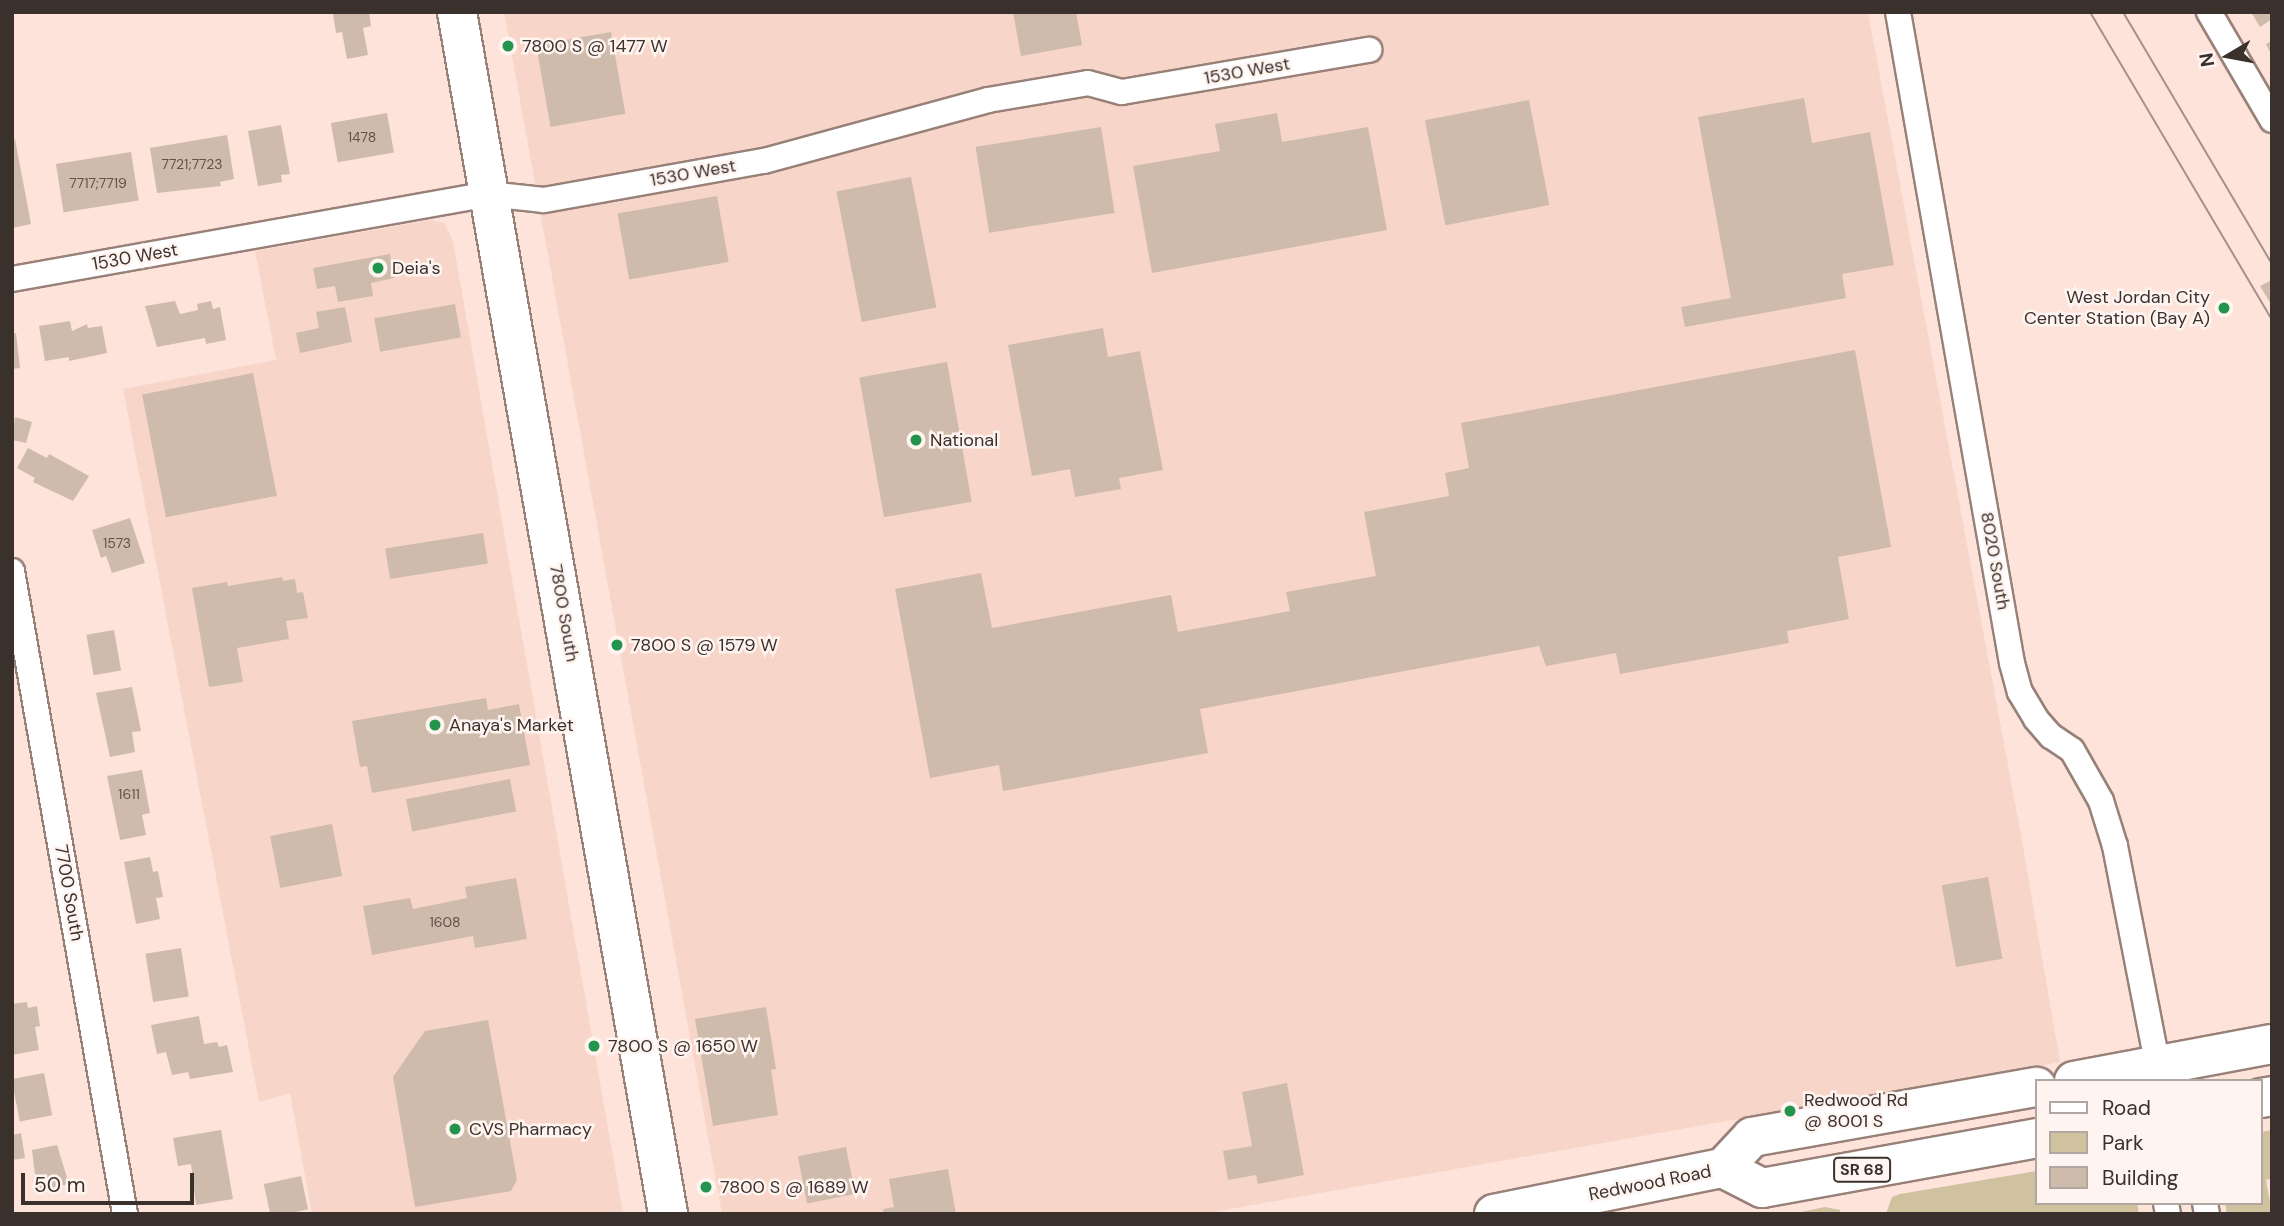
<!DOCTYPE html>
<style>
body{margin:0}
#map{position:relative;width:2284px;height:1226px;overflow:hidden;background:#fde3da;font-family:"DM Sans",sans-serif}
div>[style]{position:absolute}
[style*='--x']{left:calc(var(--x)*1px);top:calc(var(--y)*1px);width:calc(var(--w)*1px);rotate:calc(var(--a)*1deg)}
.built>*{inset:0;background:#f7d6c9}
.green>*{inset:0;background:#d0c19f}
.building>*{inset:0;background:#cebbab;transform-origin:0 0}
.roads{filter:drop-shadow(2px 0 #988178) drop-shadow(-2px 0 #988178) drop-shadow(0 2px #988178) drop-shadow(0 -2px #988178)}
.street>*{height:24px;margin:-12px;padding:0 12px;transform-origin:12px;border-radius:12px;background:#fff}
.primary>*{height:38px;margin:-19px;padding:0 19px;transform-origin:19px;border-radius:19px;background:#fff}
.tram>*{height:2px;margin:-1px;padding:0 1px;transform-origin:1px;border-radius:1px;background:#a4918a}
.dots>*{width:19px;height:19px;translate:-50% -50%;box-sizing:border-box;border:4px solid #fff4f0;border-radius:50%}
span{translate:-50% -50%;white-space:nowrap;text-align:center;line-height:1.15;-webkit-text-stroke:5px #fff4f0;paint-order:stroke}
.number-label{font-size:14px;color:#5f534c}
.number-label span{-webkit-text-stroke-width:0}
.shield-label span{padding:2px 5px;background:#fff4f0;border:2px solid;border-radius:5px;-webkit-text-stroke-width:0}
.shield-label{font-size:16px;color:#3a302c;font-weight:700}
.poi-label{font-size:18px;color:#3a302c}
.left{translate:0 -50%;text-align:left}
.right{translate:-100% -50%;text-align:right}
.street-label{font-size:18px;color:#3a302c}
.frame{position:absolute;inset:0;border:14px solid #3a302c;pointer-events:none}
.legend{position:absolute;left:2035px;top:1079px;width:228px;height:126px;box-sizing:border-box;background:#fff4f0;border:2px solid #b0a6a2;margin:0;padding:9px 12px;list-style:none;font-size:21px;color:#3a302c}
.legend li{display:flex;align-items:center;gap:14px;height:35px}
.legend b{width:35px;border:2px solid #b0a6a2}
.north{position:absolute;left:2193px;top:21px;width:70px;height:70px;-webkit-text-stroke:5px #fff4f0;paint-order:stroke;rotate:260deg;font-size:19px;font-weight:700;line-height:28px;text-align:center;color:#3a302c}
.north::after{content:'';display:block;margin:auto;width:24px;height:32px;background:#3a302c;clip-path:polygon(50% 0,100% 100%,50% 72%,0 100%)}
.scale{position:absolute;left:21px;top:1173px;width:173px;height:32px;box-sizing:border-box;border:4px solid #3a302c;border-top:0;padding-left:9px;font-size:21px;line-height:24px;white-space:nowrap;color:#3a302c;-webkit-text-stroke:5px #fff4f0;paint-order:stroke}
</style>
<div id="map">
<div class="built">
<i style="clip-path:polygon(504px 12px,1868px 12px,2021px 835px,2060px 1062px,1202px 1214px,722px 1214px)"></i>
<i style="clip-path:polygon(431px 220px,444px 223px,453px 241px,623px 1214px,312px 1214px,290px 1093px,259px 1102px,123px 389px,276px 360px,255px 251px)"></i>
</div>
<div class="green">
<i style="clip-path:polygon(2272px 1130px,2272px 1178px,2266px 1180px,2272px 1214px,2227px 1214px,2225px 1203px,2261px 1203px,2261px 1132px)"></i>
<i style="clip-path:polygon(2037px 1171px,2037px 1203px,2137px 1203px,2139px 1214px,1886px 1214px,1892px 1197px,1900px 1194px)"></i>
<i style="clip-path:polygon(1825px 1207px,1840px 1210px,1841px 1214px,1791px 1214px)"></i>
</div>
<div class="building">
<i style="clip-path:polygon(342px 12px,369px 12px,371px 26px,363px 28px,368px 55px,347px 59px,342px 32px,336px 33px,333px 14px)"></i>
<i style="clip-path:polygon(1013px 12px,1076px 12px,1082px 45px,1021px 56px)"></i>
<i style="clip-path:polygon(2251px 12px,2272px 12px,2272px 19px,2260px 27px)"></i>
<i style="left:611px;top:32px;width:83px;height:76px;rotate:80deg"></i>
<i style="clip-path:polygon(2272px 41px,2272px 56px,2266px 44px)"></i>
<i style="clip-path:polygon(1804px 98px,1812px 143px,1870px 132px,1894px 265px,1842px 274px,1846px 298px,1685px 327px,1681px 307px,1731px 298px,1698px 117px)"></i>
<i style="left:1529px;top:100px;width:107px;height:106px;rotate:79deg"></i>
<i style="left:387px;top:113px;width:40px;height:57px;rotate:80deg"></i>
<i style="clip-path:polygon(1277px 113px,1282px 142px,1368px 127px,1387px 230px,1152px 273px,1133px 166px,1220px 151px,1215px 124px)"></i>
<i style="clip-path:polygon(281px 125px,290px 174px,281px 175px,282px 182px,258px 186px,248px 131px)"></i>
<i style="left:1101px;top:127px;width:87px;height:127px;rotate:81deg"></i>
<i style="clip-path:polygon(227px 135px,234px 179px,220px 182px,221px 186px,157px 193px,150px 148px)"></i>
<i style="clip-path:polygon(12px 139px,15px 139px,31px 224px,12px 228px)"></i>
<i style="left:131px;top:152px;width:49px;height:76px;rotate:81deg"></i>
<i style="left:911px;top:177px;width:133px;height:76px;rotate:79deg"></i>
<i style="left:717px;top:196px;width:67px;height:101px;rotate:80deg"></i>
<i style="clip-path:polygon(390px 254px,394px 278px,371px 283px,373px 296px,338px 302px,335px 286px,317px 289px,313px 268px)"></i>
<i style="clip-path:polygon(2272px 280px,2272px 306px,2260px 286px)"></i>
<i style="clip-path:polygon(175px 301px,180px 314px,198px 310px,197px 304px,211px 301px,213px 309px,220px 307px,226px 340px,206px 344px,205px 338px,157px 347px,145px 306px)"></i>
<i style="left:455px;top:304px;width:34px;height:82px;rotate:80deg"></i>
<i style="clip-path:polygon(345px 307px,352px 342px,300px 353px,296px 333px,319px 328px,316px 312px)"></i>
<i style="clip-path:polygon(70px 321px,72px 331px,87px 324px,88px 328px,102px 326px,107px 353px,69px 361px,69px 357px,45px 361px,39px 326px)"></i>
<i style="clip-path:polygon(1103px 328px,1108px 357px,1140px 351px,1163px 470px,1119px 478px,1121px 489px,1075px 497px,1070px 469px,1032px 476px,1008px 345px)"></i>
<i style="clip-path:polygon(16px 333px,20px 368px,12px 369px,12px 334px)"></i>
<i style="clip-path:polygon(1855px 350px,1891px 547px,1838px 557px,1849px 619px,1787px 631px,1789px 643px,1620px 674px,1616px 653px,1546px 666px,1539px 646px,1200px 709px,1208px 753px,1003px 791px,999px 765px,930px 778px,895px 589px,981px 573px,992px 628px,1171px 595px,1178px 632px,1290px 611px,1286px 592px,1376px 576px,1364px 512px,1449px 496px,1445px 473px,1469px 468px,1461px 423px)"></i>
<i style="left:947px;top:362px;width:142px;height:89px;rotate:80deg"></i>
<i style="left:253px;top:373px;width:125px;height:113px;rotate:79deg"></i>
<i style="clip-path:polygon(15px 417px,32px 422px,26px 443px,12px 440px)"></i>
<i style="clip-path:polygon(28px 448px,47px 458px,49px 454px,89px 476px,73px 501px,33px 482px,35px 478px,17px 468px)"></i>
<i style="clip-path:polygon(130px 518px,145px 563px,112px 573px,106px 556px,101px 558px,92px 530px)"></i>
<i style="left:483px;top:533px;width:31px;height:99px;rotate:81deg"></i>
<i style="clip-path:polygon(282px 577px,283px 581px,295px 579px,297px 593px,303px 592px,308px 618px,286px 621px,289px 639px,237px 648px,243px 682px,209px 687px,192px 588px,227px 582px,228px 586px)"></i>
<i style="left:114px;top:630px;width:41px;height:28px;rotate:80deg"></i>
<i style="clip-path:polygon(132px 687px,141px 731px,132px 732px,135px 752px,110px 757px,96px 693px)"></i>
<i style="clip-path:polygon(486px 698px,488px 710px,519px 704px,530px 765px,372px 793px,367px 766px,360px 767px,352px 721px)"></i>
<i style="clip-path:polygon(142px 770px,150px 813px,142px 815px,146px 835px,120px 840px,107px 776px)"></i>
<i style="left:510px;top:779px;width:33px;height:106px;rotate:79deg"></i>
<i style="left:332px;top:824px;width:53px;height:63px;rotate:79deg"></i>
<i style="clip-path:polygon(150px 857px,153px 872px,158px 871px,163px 897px,156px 898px,160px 919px,136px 924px,124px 862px)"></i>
<i style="left:1988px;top:877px;width:83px;height:47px;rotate:80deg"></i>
<i style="clip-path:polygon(516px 878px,527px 939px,475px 948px,473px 936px,372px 955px,363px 906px,410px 898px,413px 909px,467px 898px,465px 887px)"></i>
<i style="left:181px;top:948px;width:49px;height:36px;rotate:81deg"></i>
<i style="clip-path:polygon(27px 1002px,28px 1008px,37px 1006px,40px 1026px,35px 1027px,39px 1050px,12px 1055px,12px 1004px)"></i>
<i style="clip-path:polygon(766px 1007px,776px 1069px,771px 1070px,778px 1115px,713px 1126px,695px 1019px)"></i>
<i style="clip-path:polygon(199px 1016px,204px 1044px,217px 1042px,219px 1047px,227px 1045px,233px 1072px,190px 1079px,188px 1072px,172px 1075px,166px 1052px,157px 1054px,151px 1025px)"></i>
<i style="clip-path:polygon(488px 1020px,517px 1180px,511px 1191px,415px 1207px,393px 1077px,425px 1031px)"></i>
<i style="left:44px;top:1073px;width:43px;height:33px;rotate:79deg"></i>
<i style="clip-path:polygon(1287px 1083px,1304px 1175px,1258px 1184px,1256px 1175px,1228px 1180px,1223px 1151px,1252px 1146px,1242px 1092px)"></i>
<i style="clip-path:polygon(221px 1130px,233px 1199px,196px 1205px,191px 1164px,178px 1166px,173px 1138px)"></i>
<i style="clip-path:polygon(21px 1133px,25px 1158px,12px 1160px,12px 1135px)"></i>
<i style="clip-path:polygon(57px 1145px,69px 1184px,37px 1191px,32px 1150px)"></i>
<i style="left:846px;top:1147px;width:48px;height:49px;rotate:79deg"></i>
<i style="clip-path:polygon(948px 1169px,956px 1214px,884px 1214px,883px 1209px,894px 1207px,889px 1179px)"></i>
<i style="left:301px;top:1176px;width:34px;height:38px;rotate:78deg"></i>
</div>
<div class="roads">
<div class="street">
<i style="--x:1898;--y:12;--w:661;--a:80.07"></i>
<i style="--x:2012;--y:663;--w:30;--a:75"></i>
<i style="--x:2020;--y:692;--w:31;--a:59"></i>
<i style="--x:2036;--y:719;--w:23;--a:49"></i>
<i style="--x:2051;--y:736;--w:25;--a:34"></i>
<i style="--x:2072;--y:750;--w:59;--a:60.4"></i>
<i style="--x:2101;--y:801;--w:47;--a:72.7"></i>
<i style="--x:2115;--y:846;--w:236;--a:79"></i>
<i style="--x:2209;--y:12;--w:125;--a:59.7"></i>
<i style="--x:12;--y:279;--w:484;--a:-10.1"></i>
<i style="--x:488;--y:194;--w:56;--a:6.1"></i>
<i style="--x:544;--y:200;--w:223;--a:-10.1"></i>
<i style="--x:764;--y:161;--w:232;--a:-15.2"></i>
<i style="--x:988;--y:100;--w:101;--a:-9.6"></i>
<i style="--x:1088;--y:83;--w:35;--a:15"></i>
<i style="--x:1122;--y:92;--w:251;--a:-9.7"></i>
<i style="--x:12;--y:571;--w:653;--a:80.03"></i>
<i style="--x:2166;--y:1203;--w:11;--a:80"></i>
<i style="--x:2205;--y:1203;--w:11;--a:80"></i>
</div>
<div class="primary">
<i style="--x:457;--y:12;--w:1220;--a:80.04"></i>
<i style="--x:2074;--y:1081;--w:201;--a:-10.6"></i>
<i style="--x:2261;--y:1098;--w:11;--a:-10"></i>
<i style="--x:1723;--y:1168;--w:44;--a:27.1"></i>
<i style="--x:1762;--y:1188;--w:280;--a:-10.3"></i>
<i style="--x:1494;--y:1214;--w:234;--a:-11.4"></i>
<i style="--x:1723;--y:1168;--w:42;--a:-46.9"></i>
<i style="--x:1752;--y:1137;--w:289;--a:-10"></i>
</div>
</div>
<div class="tram">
<i style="--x:2090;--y:12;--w:358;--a:59.4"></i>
<i style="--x:2123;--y:12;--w:293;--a:59.4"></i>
</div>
<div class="dots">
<i style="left:508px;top:46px;background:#22944e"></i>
<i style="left:378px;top:268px;background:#22944e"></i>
<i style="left:2224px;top:308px;background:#22944e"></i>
<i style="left:916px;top:440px;background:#22944e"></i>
<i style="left:617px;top:645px;background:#22944e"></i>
<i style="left:435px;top:725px;background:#22944e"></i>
<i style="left:594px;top:1046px;background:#22944e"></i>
<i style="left:1790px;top:1111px;background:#22944e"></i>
<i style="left:455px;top:1129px;background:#22944e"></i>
<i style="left:706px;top:1187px;background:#22944e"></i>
</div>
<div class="number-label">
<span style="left:362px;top:137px">1478</span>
<span style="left:192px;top:164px">7721;7723</span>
<span style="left:98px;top:183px">7717;7719</span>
<span style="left:117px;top:543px">1573</span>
<span style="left:129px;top:794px">1611</span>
<span style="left:445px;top:922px">1608</span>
</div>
<div class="shield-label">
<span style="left:1862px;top:1170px">SR 68</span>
</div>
<div class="poi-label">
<span class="left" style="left:522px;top:46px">7800 S @ 1477 W</span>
<span class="left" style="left:392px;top:268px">Deia's</span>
<span class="right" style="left:2210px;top:308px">West Jordan City<br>Center Station (Bay A)</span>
<span class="left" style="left:930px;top:440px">National</span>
<span class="left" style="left:631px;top:645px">7800 S @ 1579 W</span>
<span class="left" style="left:449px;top:725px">Anaya's Market</span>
<span class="left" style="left:608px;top:1046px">7800 S @ 1650 W</span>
<span class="left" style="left:1804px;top:1111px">Redwood Rd<br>@ 8001 S</span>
<span class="left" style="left:469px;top:1129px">CVS Pharmacy</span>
<span class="left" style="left:720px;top:1187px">7800 S @ 1689 W</span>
</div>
<div class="street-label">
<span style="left:1247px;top:71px;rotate:-10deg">1530 West</span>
<span style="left:693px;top:173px;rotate:-10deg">1530 West</span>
<span style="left:135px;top:257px;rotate:-10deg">1530 West</span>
<span style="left:1995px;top:561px;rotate:80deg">8020 South</span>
<span style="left:564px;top:613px;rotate:80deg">7800 South</span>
<span style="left:69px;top:893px;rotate:80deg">7700 South</span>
<span style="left:1650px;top:1183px;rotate:-11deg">Redwood Road</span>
</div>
<div class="frame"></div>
<ul class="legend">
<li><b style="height:9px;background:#fff"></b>Road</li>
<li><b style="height:19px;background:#d0c19f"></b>Park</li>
<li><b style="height:19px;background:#cebbab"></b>Building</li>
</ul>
<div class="north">N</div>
<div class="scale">50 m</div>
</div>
